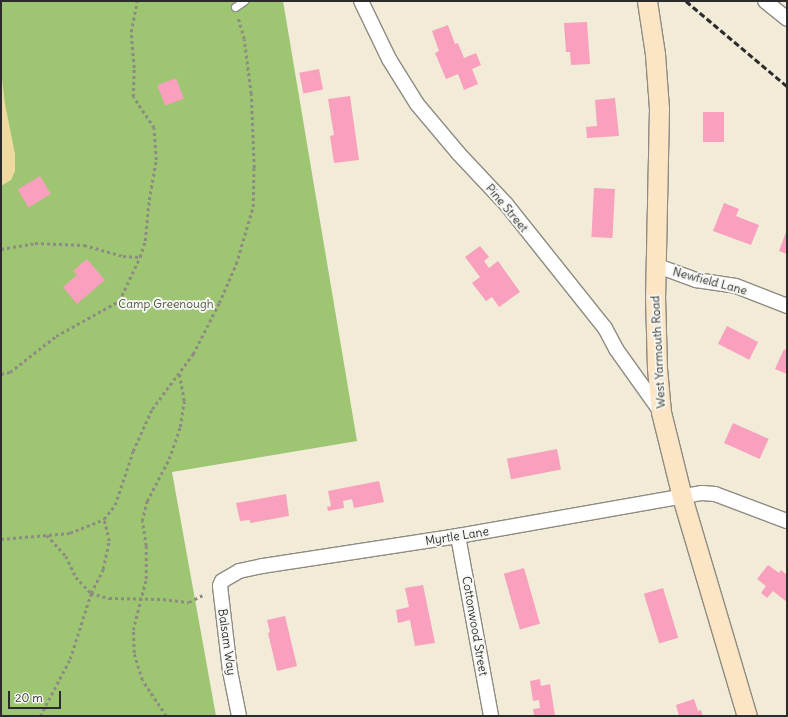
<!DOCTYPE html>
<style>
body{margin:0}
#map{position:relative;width:788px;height:717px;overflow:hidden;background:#f1ebd8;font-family:Delius,sans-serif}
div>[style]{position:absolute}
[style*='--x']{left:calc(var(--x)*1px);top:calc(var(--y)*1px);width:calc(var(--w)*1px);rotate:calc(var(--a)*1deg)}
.green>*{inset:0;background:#9ec571}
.sand>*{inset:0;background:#eeda9e}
.building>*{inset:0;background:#f8a0bd;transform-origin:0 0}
.path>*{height:2.5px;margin-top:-1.25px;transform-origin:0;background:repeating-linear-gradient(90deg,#8e8b82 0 3px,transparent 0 6px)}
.roads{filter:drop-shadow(1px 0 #8e8b82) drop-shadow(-1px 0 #8e8b82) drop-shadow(0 1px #8e8b82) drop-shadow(0 -1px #8e8b82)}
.service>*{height:7px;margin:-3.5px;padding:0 3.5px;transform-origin:3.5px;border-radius:3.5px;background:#fff}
.minor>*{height:14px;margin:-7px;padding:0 7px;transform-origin:7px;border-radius:7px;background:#fff}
.secondary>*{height:19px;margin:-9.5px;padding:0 9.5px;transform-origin:9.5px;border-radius:9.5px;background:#fce5c4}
.rail>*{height:3px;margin-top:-1.5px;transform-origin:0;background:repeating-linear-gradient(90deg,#2b2b2b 0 6px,transparent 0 9px)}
span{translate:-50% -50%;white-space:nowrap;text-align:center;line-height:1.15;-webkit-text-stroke:4px #f6f6f2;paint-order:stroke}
.street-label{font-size:12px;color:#2b2b2b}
.park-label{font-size:12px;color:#4e5940}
.frame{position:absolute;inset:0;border:2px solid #2b2b2b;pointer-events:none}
.scale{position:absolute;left:8px;top:691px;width:53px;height:18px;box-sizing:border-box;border:2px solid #2b2b2b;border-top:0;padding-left:5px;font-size:12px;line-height:14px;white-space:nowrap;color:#2b2b2b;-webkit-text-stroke:3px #f6f6f2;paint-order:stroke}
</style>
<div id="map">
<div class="green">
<i style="clip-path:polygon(1px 1px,283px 1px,357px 441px,172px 472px,216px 716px,1px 716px)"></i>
</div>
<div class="sand">
<i style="clip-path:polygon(1px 70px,5px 104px,15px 154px,15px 171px,11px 180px,1px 186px)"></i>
</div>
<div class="building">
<i style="clip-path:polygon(587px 22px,590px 64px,571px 65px,570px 52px,566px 52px,564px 23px)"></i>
<i style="clip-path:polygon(448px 25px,455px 44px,458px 43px,464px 58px,476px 53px,481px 65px,472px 69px,478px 84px,464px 90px,458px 74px,446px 79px,435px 53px,439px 51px,432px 31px)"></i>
<i style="left:319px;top:69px;width:21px;height:20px;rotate:79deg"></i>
<i style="left:176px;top:78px;width:22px;height:20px;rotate:69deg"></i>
<i style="clip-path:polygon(350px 96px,359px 160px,334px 163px,330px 136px,334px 135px,328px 99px)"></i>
<i style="clip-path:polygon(615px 98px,619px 136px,587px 138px,586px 127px,597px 126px,595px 100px)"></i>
<i style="left:703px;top:112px;width:21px;height:30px"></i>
<i style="left:40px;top:176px;width:21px;height:26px;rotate:59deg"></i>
<i style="left:594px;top:188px;width:21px;height:49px;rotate:3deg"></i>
<i style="clip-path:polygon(724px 203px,739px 209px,736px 216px,759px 225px,751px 245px,713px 231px)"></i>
<i style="clip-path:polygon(786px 232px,787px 232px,787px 254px,779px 251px)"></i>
<i style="clip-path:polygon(480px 246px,489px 257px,484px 261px,489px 268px,498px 261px,520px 292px,499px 307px,492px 297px,486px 301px,472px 283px,480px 277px,465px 257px)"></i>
<i style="clip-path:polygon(87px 259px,105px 280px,77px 304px,63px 287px,77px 275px,73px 271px)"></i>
<i style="left:727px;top:326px;width:35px;height:20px;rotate:27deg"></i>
<i style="clip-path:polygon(784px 349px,787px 351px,787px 374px,775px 369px)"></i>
<i style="left:733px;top:423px;width:39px;height:22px;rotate:24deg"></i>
<i style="left:557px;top:449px;width:21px;height:51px;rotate:79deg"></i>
<i style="clip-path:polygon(379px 481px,384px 502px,354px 508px,352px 499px,343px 501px,344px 508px,328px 511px,327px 507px,331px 506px,328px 491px)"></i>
<i style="clip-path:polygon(286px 494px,289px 516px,250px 523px,250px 520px,240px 521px,236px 503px)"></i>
<i style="clip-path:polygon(768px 565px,779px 573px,781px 570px,787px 575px,787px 602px,773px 591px,767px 598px,761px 593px,766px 586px,757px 579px)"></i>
<i style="left:524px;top:568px;width:58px;height:21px;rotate:74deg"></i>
<i style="clip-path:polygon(423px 585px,435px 643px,415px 646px,410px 620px,398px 623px,396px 610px,409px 607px,405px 588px)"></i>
<i style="left:663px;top:588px;width:52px;height:20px;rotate:73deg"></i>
<i style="clip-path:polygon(285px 616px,297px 666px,277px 671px,268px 633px,270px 632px,267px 620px)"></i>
<i style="clip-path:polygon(540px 679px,541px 686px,550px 684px,555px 716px,534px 716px,533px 709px,540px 708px,539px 700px,533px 701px,530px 681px)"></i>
<i style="clip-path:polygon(694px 699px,698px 711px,701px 710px,703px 716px,679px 716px,676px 705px)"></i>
</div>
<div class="path">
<i style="--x:1;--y:249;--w:35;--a:-10"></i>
<i style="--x:35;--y:243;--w:49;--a:2.3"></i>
<i style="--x:84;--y:245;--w:41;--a:15.8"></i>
<i style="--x:123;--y:256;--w:17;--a:3"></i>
<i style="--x:1;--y:374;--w:9;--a:-13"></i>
<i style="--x:10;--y:372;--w:58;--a:-38"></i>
<i style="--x:56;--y:336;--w:72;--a:-29.1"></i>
<i style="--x:119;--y:301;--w:49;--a:-64.5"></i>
<i style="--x:140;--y:257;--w:17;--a:-73"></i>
<i style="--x:145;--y:241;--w:41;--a:-84.4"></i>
<i style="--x:149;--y:200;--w:41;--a:-80.1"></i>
<i style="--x:156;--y:160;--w:32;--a:-94"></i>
<i style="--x:154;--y:128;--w:37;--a:-124"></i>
<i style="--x:133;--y:97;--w:29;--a:-88"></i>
<i style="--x:134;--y:68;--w:36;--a:-95"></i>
<i style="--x:131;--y:32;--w:32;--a:-79"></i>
<i style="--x:47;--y:535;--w:28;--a:48"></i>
<i style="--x:66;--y:556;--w:23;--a:65"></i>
<i style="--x:76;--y:577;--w:22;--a:47"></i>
<i style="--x:91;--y:593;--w:19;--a:16"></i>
<i style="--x:109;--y:598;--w:54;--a:1.1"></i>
<i style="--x:163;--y:599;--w:26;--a:7"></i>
<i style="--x:189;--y:602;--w:18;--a:-27"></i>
<i style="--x:1;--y:539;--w:69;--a:-5"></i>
<i style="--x:70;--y:533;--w:37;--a:-22"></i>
<i style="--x:104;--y:519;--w:18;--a:-52"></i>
<i style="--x:115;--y:505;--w:57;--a:-71.6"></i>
<i style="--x:133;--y:451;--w:46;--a:-65.7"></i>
<i style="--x:152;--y:409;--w:69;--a:-53.3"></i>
<i style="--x:193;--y:354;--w:57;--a:-63"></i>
<i style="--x:219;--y:303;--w:43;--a:-66.4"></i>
<i style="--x:236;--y:264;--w:59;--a:-73.4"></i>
<i style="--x:253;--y:207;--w:39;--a:-89"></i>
<i style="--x:254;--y:168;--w:74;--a:-92.3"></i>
<i style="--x:251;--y:94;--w:55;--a:-97.3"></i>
<i style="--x:244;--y:39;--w:22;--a:-106"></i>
<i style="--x:40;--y:716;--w:64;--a:-62.2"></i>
<i style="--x:70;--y:659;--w:69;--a:-72.3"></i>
<i style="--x:91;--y:593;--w:27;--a:-63"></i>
<i style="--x:103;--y:569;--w:29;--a:-78"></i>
<i style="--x:109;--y:541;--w:23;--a:-103"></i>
<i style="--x:166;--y:716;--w:43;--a:-123.7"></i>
<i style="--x:142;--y:680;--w:28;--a:-107"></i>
<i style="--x:134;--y:653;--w:23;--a:-92"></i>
<i style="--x:133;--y:630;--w:53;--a:-75.7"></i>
<i style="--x:146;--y:579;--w:33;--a:-90"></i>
<i style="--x:146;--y:546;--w:25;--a:-99"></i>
<i style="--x:142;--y:521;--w:21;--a:-76"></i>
<i style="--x:147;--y:501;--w:47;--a:-62.4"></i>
<i style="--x:169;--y:459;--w:34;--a:-71"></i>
<i style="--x:180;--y:427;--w:26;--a:-81"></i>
<i style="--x:184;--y:401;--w:28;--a:-100"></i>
</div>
<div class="roads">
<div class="service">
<i style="--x:235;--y:7;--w:11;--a:-34"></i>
</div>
<div class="minor">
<i style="--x:361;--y:1;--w:64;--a:64.2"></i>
<i style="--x:389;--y:59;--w:53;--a:58.1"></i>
<i style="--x:417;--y:104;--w:65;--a:50"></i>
<i style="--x:459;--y:154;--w:69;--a:46.8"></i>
<i style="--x:506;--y:204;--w:159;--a:51.4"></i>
<i style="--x:605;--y:328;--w:24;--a:62"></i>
<i style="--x:616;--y:349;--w:77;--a:54.5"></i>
<i style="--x:765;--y:1;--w:28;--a:39"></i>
<i style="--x:655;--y:265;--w:44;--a:20.1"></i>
<i style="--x:696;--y:280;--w:40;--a:8.5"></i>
<i style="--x:736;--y:286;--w:55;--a:21.4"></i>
<i style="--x:458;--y:536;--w:183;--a:79.6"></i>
<i style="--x:239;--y:716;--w:46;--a:-101.3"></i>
<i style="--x:230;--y:671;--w:86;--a:-96.7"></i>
<i style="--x:220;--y:586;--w:5;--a:-68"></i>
<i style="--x:222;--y:581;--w:20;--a:-30"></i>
<i style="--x:239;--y:571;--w:24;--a:-12"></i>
<i style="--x:262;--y:566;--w:198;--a:-8.7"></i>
<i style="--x:458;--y:536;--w:248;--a:-10"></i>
<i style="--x:702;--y:493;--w:13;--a:4"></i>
<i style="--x:715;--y:494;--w:77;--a:20.6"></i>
</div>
<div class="secondary">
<i style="--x:647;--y:1;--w:54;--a:81.4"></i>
<i style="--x:655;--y:54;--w:55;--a:85.8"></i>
<i style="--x:659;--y:109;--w:187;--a:91.2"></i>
<i style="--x:655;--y:296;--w:72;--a:88.4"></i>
<i style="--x:657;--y:368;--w:44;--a:84.8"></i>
<i style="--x:661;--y:412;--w:88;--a:76.1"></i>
<i style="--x:682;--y:497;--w:228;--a:73.5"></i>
</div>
</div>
<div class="rail">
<i style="--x:686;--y:1;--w:132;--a:40.1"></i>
</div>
<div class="street-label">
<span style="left:507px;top:208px;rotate:50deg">Pine Street</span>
<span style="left:710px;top:281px;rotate:15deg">Newfield Lane</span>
<span style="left:658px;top:352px;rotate:-93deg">West Yarmouth Road</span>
<span style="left:457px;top:536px;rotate:-9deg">Myrtle Lane</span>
<span style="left:475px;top:626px;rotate:80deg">Cottonwood Street</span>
<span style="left:227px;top:642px;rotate:82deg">Balsam Way</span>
</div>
<div class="park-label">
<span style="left:166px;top:304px">Camp Greenough</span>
</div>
<div class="frame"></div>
<div class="scale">20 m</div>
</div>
